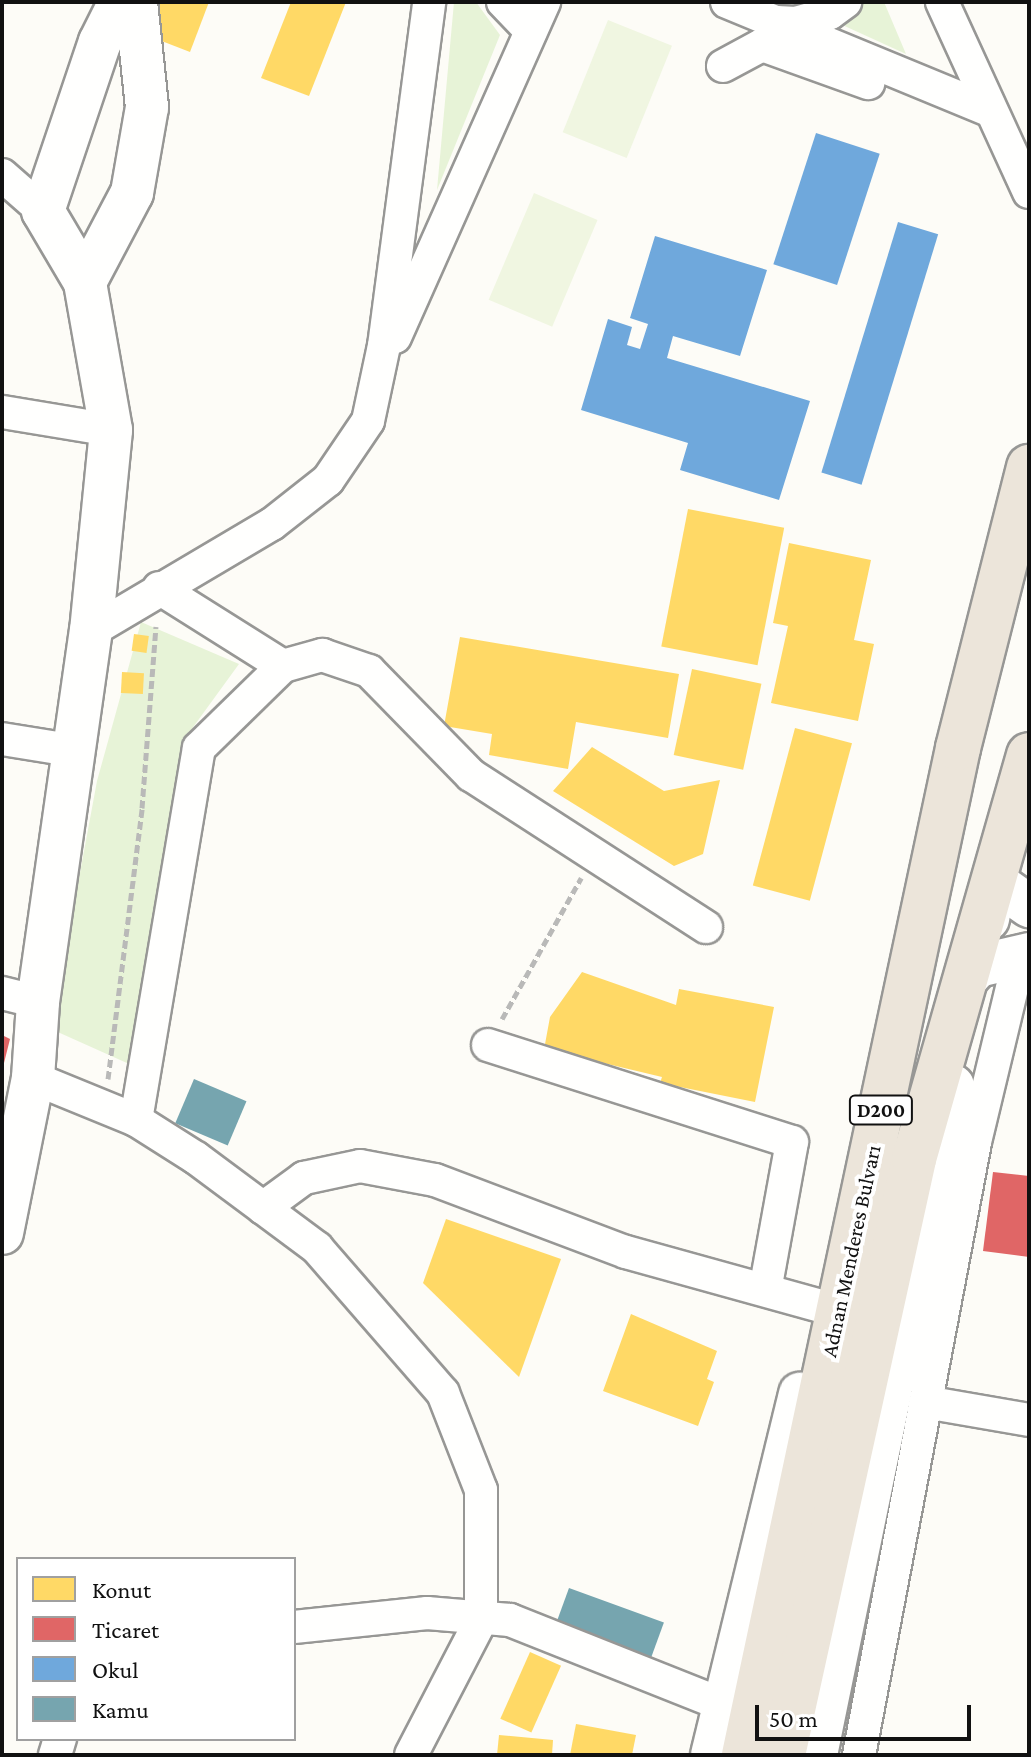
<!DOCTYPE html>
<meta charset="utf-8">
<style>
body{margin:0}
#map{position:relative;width:1031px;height:1757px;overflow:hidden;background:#fdfcf7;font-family:"Crimson Pro",serif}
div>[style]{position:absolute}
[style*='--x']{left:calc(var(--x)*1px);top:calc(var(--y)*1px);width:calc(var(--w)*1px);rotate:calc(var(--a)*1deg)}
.green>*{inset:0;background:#e7f3d7}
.pitch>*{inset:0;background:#f0f6e1;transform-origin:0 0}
.homes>*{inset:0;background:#ffd966;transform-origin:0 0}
.shops>*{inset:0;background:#e06666}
.schools>*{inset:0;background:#6fa8dc;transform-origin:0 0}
.public>*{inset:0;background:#76a5af;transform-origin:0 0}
.path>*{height:5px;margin-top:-2.5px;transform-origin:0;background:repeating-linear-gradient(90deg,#b9b9b8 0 8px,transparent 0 12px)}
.roads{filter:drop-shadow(2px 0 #979795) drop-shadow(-2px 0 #979795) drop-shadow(0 2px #979795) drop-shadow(0 -2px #979795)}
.minor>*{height:32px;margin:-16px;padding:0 16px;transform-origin:16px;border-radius:16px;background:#fffffe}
.tertiary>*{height:42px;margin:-21px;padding:0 21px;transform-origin:21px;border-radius:21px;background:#fffffe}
.trunk>*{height:44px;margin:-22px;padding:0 22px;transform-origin:22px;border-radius:22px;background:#ece5da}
span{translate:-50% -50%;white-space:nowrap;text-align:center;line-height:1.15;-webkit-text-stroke:8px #fff;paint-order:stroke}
.shield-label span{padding:2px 6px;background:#fff;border:2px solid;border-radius:6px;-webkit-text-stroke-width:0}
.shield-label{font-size:20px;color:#111;font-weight:700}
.street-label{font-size:22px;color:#111}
.frame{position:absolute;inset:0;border:4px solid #111;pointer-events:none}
.legend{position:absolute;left:16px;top:1557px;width:280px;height:184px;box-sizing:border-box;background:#fff;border:2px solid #a0a0a0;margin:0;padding:10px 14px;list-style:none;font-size:24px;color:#111}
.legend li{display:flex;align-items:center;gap:16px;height:40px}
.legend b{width:40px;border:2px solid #a0a0a0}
.scale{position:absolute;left:755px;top:1705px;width:216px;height:36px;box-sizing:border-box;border:4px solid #111;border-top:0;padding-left:10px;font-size:24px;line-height:28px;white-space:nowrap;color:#111;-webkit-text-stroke:6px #fff;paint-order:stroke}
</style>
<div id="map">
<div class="green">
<i style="clip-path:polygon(454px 2px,476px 2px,500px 35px,437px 190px)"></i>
<i style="clip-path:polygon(866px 2px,884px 2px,906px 54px,838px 23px)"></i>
<i style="clip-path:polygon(141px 622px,239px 664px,183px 741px,138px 1068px,51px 1029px,97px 781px)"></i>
</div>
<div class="pitch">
<i style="left:608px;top:20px;width:69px;height:121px;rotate:22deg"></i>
<i style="left:534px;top:193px;width:69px;height:116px;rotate:23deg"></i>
</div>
<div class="homes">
<i style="clip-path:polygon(153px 2px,209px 2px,190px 52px,141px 33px)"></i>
<i style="clip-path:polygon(291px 2px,346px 2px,309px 96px,261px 78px)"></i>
<i style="left:688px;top:509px;width:98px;height:140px;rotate:11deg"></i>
<i style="clip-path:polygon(789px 543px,871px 560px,854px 640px,874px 644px,858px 721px,771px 703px,788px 626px,773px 623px)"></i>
<i style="left:134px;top:634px;width:15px;height:17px;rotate:8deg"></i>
<i style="clip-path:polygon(460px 637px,679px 674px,668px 738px,576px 722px,568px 769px,489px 755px,492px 734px,444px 726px)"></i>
<i style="left:692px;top:669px;width:71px;height:88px;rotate:12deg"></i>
<i style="left:122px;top:672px;width:22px;height:21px;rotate:3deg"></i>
<i style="left:795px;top:728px;width:59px;height:163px;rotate:15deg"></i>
<i style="clip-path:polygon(592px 747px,664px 791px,720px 780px,703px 854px,674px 866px,553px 791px)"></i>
<i style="clip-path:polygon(582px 972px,676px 1005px,679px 989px,774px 1007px,755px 1102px,660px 1083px,662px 1077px,595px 1061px,592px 1067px,543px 1055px,550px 1017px)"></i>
<i style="clip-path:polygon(446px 1219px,561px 1259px,519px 1377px,423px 1283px)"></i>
<i style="clip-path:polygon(631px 1314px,717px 1351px,707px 1379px,714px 1382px,698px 1426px,603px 1391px)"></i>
<i style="left:530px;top:1652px;width:34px;height:73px;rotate:24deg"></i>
<i style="clip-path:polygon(576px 1724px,636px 1735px,632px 1755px,570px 1755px)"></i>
<i style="clip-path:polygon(499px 1735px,553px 1740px,552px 1755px,497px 1755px)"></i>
</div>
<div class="shops">
<i style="clip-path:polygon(2px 1035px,10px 1039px,3px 1067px,2px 1066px)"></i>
<i style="clip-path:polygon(993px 1172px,1029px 1176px,1029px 1257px,983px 1251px)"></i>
</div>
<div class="schools">
<i style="left:816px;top:133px;width:67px;height:138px;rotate:18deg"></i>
<i style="left:898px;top:222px;width:42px;height:262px;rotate:17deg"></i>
<i style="clip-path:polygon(655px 236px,767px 270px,740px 356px,673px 336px,667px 358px,810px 401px,779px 500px,680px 470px,688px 443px,581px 410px,608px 319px,632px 327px,627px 345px,640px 349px,648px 324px,630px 318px)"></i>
</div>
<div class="public">
<i style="left:194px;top:1079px;width:57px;height:48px;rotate:23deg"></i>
<i style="left:569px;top:1588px;width:101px;height:41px;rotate:20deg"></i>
</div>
<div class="path">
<i style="--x:502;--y:1019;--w:162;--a:-60.7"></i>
<i style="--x:108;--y:1079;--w:273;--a:-82.8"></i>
<i style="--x:142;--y:808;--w:182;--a:-85.6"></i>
</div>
<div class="roads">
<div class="minor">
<i style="--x:503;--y:2;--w:40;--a:46"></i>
<i style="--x:727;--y:2;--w:283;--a:22.4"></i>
<i style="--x:942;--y:2;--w:209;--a:65.4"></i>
<i style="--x:777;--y:22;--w:19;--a:3"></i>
<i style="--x:796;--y:23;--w:35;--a:-16"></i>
<i style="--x:830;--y:13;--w:19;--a:-36"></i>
<i style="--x:723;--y:66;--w:44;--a:-28.3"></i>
<i style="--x:762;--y:45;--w:113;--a:19.7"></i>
<i style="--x:2;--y:175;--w:55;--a:41.3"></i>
<i style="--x:395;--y:337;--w:367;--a:-66"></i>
<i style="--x:2;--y:412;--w:110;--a:9.4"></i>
<i style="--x:159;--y:588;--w:146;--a:32.2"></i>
<i style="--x:283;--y:666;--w:41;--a:-15.8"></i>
<i style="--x:322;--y:655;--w:50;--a:18.8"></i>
<i style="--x:369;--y:671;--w:146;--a:45.6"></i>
<i style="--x:471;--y:775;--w:280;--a:32.9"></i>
<i style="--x:91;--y:631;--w:210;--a:-30.6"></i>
<i style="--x:272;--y:524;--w:71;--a:-38.2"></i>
<i style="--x:328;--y:480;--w:71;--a:-55.9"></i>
<i style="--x:368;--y:421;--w:77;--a:-78"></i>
<i style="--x:384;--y:346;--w:347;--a:-82.5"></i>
<i style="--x:2;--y:739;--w:75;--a:9.2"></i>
<i style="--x:2;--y:993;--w:37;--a:14"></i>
<i style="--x:488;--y:1045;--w:319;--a:17.7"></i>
<i style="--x:792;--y:1142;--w:150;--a:100.3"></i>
<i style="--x:33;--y:1078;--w:111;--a:22.2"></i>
<i style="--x:136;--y:1120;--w:71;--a:32.3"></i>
<i style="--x:196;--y:1158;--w:151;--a:36.6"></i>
<i style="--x:317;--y:1248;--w:192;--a:49"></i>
<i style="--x:443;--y:1393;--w:104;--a:68.6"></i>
<i style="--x:481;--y:1490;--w:130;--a:90"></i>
<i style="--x:481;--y:1620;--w:152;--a:117.4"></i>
<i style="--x:136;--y:1120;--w:377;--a:-80.4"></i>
<i style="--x:199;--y:748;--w:117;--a:-44.3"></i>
<i style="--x:263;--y:1208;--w:51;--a:-36.2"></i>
<i style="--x:304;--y:1178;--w:57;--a:-12.1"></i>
<i style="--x:360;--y:1166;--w:76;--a:10.6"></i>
<i style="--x:435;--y:1180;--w:204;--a:20.7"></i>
<i style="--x:626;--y:1252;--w:202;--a:15.5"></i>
<i style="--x:925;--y:1402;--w:106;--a:9.8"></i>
<i style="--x:294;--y:1627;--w:134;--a:-6"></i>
<i style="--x:427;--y:1613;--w:83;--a:4.8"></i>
<i style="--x:510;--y:1620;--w:230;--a:21.7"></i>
<i style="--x:55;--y:1755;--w:17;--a:-73"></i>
<i style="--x:859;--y:1755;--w:624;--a:-79.28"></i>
<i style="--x:975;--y:1142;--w:193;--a:-76.5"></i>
</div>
<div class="tertiary">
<i style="--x:85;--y:282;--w:101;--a:-62.2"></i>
<i style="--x:132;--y:193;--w:87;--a:-80.1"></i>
<i style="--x:147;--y:107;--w:106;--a:-96"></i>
<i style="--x:988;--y:919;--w:38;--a:-79"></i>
<i style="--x:995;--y:882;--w:42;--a:35.2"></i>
<i style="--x:968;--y:977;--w:15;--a:-48"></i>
<i style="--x:978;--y:966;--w:52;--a:-13.2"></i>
<i style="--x:2;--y:1233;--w:158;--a:-78.7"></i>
<i style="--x:33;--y:1078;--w:76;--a:-86.2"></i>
<i style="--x:38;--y:1002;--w:375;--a:-81.9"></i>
<i style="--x:91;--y:631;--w:202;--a:-84.3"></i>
<i style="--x:111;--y:430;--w:150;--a:-100"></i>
<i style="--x:85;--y:282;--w:82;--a:-120.6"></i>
<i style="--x:43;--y:211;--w:178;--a:-71.4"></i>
<i style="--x:100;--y:42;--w:45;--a:-63.4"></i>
<i style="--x:712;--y:1755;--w:372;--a:-76.3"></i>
<i style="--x:816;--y:1755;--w:683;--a:-78.43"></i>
</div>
<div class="trunk">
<i style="--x:744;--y:1755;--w:1029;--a:-78"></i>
<i style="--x:958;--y:748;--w:290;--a:-75.8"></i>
<i style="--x:783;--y:1755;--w:610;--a:-77.6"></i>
<i style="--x:914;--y:1159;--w:420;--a:-74.1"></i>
</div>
</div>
<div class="shield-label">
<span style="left:881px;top:1110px">D200</span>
</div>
<div class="street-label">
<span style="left:851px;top:1251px;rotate:-78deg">Adnan Menderes Bulvarı</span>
</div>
<div class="frame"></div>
<ul class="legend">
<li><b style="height:22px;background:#ffd966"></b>Konut</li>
<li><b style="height:22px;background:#e06666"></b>Ticaret</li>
<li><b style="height:22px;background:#6fa8dc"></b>Okul</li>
<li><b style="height:22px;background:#76a5af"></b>Kamu</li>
</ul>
<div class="scale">50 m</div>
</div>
